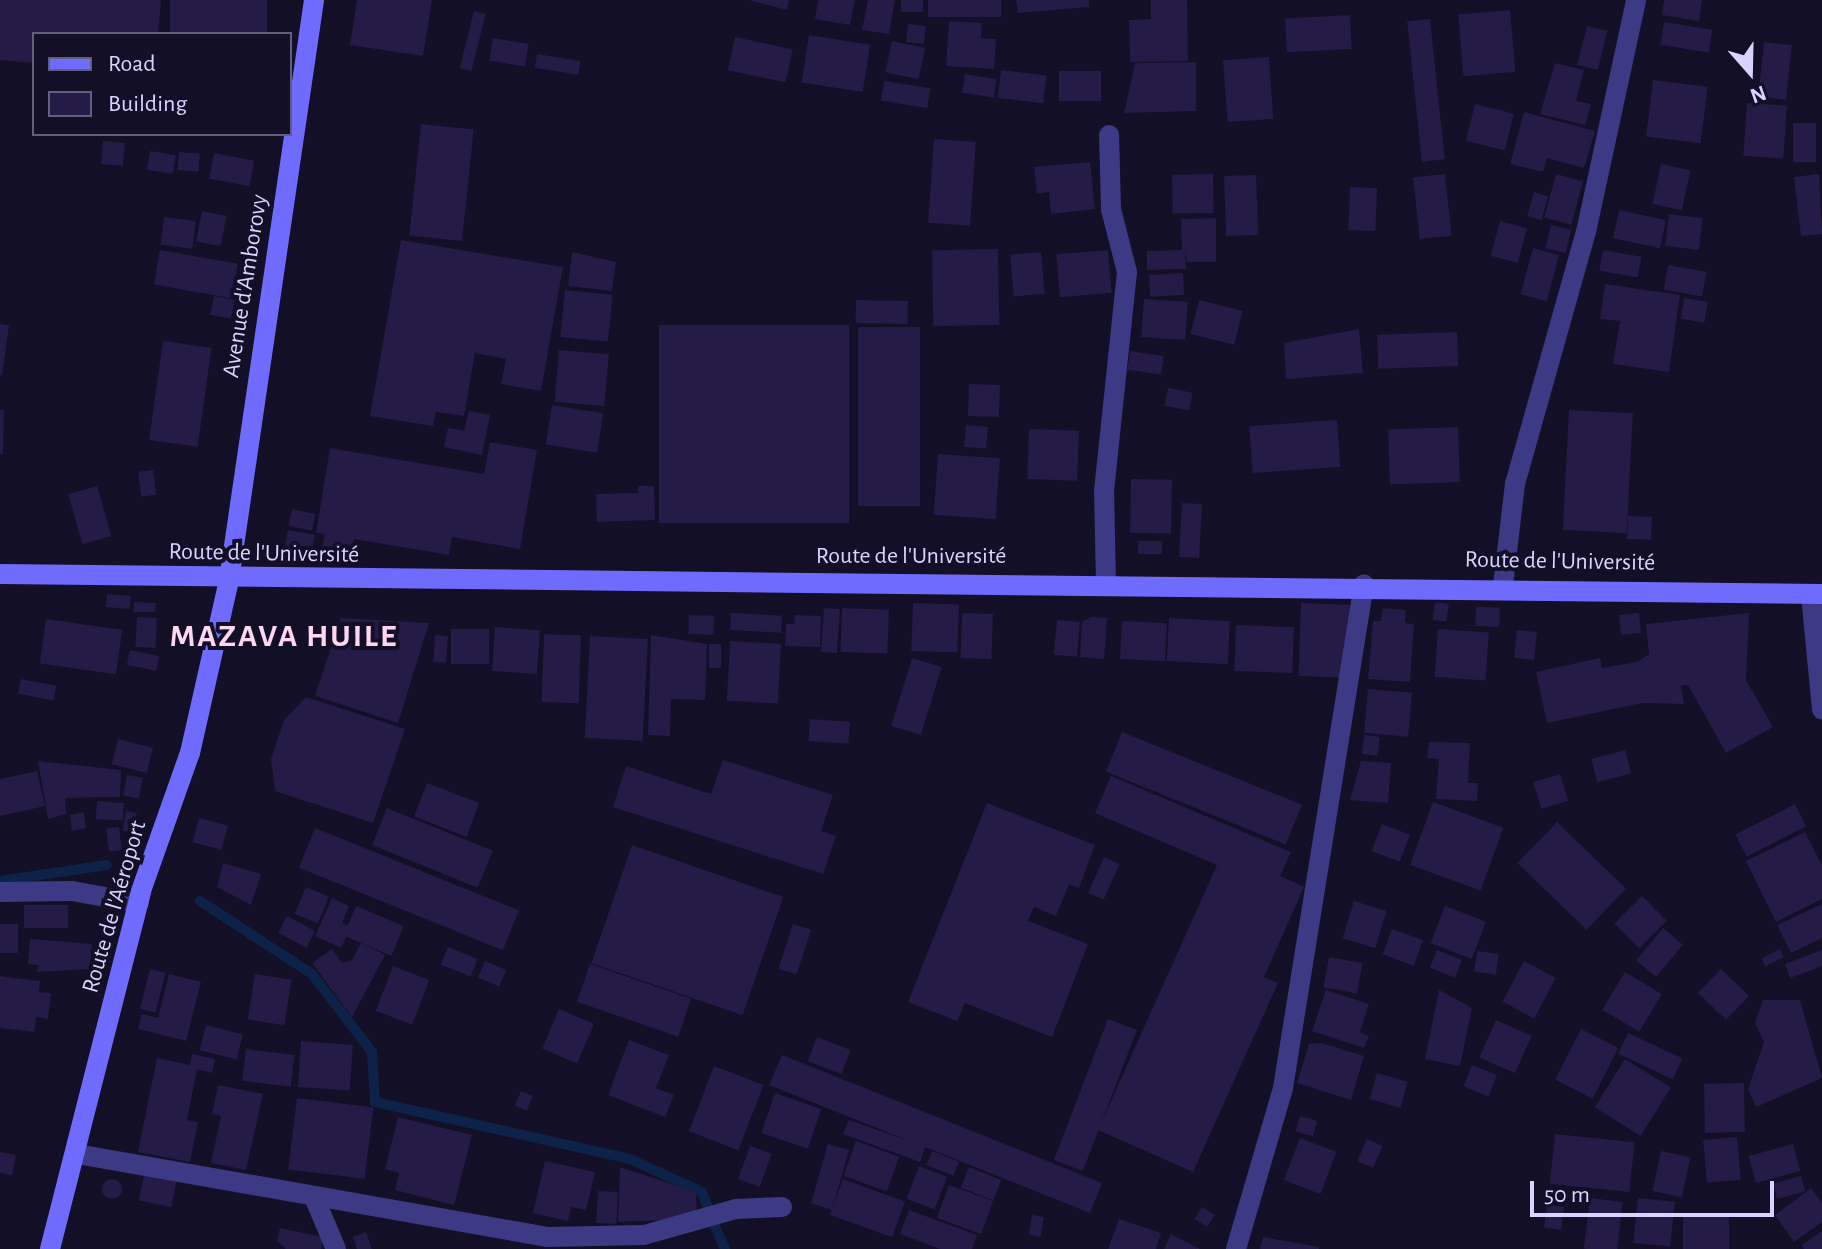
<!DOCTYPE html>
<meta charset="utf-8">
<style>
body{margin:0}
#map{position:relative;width:1822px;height:1249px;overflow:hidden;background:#130f26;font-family:"Alegreya Sans",sans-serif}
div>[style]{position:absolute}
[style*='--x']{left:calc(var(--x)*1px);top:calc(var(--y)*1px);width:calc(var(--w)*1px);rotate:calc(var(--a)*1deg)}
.stream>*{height:10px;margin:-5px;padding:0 5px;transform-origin:5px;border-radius:5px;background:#0c2248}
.building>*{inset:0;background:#241b47;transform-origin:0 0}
.round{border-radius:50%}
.street>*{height:20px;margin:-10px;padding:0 10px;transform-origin:10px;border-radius:10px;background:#3d3a85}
.secondary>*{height:20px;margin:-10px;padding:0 10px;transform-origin:10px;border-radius:10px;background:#6f6bff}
span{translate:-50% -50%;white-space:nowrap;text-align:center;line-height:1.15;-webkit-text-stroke:8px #130f26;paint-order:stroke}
.street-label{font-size:24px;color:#d9d4ff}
.district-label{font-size:32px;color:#ffd6f0;font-weight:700;letter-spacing:2px}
.legend{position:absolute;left:32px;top:32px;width:260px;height:104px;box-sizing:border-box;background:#130f26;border:2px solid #625e7d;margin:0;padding:10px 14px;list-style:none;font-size:24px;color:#d9d4ff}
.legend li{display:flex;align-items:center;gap:16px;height:40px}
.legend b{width:40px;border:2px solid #625e7d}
.north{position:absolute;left:1710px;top:32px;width:80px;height:80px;-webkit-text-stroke:6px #130f26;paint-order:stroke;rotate:160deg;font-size:22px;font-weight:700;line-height:32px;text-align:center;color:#d9d4ff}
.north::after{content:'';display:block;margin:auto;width:28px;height:36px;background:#d9d4ff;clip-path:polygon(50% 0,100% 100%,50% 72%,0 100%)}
.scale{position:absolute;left:1530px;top:1181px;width:244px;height:36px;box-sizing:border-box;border:4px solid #d9d4ff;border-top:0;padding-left:10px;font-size:24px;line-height:28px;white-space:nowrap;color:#d9d4ff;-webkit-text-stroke:6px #130f26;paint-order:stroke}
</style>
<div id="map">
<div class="stream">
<i style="--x:0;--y:881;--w:108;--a:-8.5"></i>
<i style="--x:200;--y:901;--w:134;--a:33.1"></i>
<i style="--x:312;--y:974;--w:98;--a:52.4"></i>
<i style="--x:372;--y:1052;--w:50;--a:86.6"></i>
<i style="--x:375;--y:1102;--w:261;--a:12.6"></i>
<i style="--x:630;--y:1159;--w:79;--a:24.6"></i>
<i style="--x:702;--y:1192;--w:17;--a:69"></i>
<i style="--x:713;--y:1222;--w:30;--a:66"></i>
</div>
<div class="building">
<i style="clip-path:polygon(0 0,161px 0,158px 34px,34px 34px,34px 63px,0 60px)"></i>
<i style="left:170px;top:0;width:97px;height:34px"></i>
<i style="clip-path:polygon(357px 0,432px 0,423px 56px,350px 45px)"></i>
<i style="clip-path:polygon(749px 0,789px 0,787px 10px)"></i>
<i style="clip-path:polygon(818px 0,855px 0,850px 25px,815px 19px)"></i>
<i style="clip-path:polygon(868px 0,895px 0,889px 34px,862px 30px)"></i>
<i style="left:901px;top:0;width:22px;height:12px"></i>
<i style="left:928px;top:0;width:73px;height:17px"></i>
<i style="clip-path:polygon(1016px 0,1089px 0,1089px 7px,1018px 13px)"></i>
<i style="clip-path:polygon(1151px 0,1187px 0,1188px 61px,1130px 62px,1129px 20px,1151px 19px)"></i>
<i style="clip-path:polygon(1664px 0,1702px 0,1699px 21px,1662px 15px)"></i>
<i style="left:1510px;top:10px;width:62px;height:52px;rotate:85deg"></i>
<i style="left:474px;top:11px;width:12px;height:59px;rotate:14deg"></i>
<i style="left:1350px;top:15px;width:34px;height:65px;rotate:87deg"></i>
<i style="left:1430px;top:19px;width:141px;height:23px;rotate:84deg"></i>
<i style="clip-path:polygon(949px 21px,982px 23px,981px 38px,996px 39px,994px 69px,946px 66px)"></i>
<i style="left:1664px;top:22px;width:49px;height:23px;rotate:9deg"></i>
<i style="left:908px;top:24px;width:18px;height:18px;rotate:6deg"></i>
<i style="left:1587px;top:26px;width:21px;height:40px;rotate:14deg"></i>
<i style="left:809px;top:35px;width:62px;height:48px;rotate:9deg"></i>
<i style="left:735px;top:37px;width:59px;height:34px;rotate:12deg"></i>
<i style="left:493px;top:38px;width:36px;height:23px;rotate:9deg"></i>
<i style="left:892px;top:41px;width:34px;height:32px;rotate:12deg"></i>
<i style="left:1764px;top:42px;width:28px;height:55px;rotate:6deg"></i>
<i style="left:537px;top:54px;width:44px;height:14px;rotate:9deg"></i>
<i style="left:1269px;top:57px;width:62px;height:46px;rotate:86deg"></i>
<i style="clip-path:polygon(1196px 62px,1196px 111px,1124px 113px,1135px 63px)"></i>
<i style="clip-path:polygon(1555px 63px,1584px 70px,1576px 101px,1591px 104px,1585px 125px,1540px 114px)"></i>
<i style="left:1001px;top:70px;width:46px;height:28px;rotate:7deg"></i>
<i style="left:1101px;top:71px;width:30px;height:42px;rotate:90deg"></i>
<i style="left:965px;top:74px;width:32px;height:19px;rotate:9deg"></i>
<i style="left:1653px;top:80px;width:55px;height:57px;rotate:7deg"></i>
<i style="left:884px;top:81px;width:47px;height:20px;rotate:9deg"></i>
<i style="left:1747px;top:103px;width:40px;height:53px;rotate:4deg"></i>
<i style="left:1475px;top:104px;width:40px;height:38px;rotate:14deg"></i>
<i style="clip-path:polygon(1524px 112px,1595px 131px,1584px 168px,1547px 158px,1543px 172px,1510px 164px)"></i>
<i style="left:1793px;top:123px;width:23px;height:39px"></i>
<i style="left:421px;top:124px;width:53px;height:112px;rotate:6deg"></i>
<i style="left:934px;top:139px;width:42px;height:84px;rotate:4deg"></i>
<i style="left:103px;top:141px;width:22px;height:23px;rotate:5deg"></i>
<i style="left:150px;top:151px;width:26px;height:19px;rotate:9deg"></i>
<i style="left:179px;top:152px;width:21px;height:18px;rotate:5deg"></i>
<i style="left:214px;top:153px;width:41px;height:26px;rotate:11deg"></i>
<i style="clip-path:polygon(1090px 162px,1095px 209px,1051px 214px,1049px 192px,1037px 194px,1034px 167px)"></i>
<i style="left:1661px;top:164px;width:30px;height:41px;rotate:12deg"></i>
<i style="left:1213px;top:174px;width:39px;height:41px;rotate:89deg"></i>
<i style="left:1445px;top:174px;width:62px;height:32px;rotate:84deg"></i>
<i style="left:1556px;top:174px;width:28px;height:45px;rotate:15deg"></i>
<i style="clip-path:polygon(1819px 174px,1822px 234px,1801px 236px,1794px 177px)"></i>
<i style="left:1256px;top:175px;width:60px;height:32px;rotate:88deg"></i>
<i style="left:1350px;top:187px;width:27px;height:43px;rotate:2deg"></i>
<i style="left:1534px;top:192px;width:15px;height:25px;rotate:16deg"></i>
<i style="left:1619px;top:210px;width:48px;height:29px;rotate:12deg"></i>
<i style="left:202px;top:211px;width:25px;height:31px;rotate:11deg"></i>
<i style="left:1669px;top:214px;width:34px;height:32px;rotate:7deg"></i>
<i style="left:164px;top:217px;width:32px;height:28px;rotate:7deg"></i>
<i style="clip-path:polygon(1216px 218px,1216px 262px,1187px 262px,1185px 249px,1186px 269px,1147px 270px,1147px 251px,1182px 250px,1181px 219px)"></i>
<i style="left:1500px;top:221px;width:28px;height:36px;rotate:15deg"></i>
<i style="left:1551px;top:225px;width:21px;height:24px;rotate:14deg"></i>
<i style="clip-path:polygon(401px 240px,563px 267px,541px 391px,501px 384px,506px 359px,475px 353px,464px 416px,436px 412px,433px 426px,370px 416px)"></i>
<i style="left:1533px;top:248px;width:27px;height:48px;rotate:15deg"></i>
<i style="left:998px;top:249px;width:76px;height:66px;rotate:89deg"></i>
<i style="left:160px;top:250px;width:79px;height:35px;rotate:10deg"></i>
<i style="left:1108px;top:250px;width:43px;height:52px;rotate:85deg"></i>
<i style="left:1603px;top:250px;width:39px;height:21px;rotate:10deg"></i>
<i style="clip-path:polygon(572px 252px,616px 262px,612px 291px,568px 286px)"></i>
<i style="left:1041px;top:252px;width:42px;height:31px;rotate:85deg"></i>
<i style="left:1668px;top:265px;width:39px;height:25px;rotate:10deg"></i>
<i style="left:1183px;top:273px;width:22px;height:34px;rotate:87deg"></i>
<i style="clip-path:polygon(1605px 284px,1680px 295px,1669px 372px,1613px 364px,1620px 321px,1600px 319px)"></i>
<i style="left:565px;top:290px;width:48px;height:47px;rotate:6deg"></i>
<i style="left:214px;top:296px;width:21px;height:19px;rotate:11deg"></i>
<i style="left:1684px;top:298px;width:24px;height:21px;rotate:9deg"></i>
<i style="left:1144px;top:299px;width:44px;height:38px;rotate:4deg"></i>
<i style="left:856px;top:300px;width:52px;height:23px;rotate:1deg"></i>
<i style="left:1199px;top:300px;width:45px;height:35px;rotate:14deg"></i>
<i style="clip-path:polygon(0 324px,9px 325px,2px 375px,0 375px)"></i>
<i style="left:849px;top:325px;width:198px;height:190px;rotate:90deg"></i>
<i style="left:858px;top:327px;width:62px;height:179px"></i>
<i style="clip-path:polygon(1359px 329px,1363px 373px,1286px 379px,1284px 343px)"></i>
<i style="left:1457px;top:332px;width:34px;height:80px;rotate:88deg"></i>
<i style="left:163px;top:341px;width:49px;height:100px;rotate:8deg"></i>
<i style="left:559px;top:350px;width:50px;height:52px;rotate:5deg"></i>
<i style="left:1130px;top:351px;width:34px;height:19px;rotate:8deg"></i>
<i style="left:969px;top:384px;width:31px;height:32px;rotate:2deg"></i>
<i style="left:1168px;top:388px;width:25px;height:18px;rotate:11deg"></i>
<i style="left:552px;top:405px;width:52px;height:40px;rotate:9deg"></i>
<i style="clip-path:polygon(0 410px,4px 410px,3px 454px,0 454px)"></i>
<i style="left:1569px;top:410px;width:64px;height:120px;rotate:3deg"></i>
<i style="clip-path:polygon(469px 411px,490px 415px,482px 455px,444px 447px,448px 428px,464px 431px)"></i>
<i style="left:1337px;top:420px;width:47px;height:88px;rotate:86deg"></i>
<i style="left:966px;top:425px;width:22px;height:22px;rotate:5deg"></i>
<i style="left:1458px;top:427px;width:55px;height:70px;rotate:88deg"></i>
<i style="left:1029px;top:429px;width:50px;height:50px;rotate:2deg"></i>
<i style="clip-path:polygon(490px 442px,537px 450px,520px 549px,452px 537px,449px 555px,354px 539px,351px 556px,321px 551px,325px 534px,316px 533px,330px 448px,484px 474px)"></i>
<i style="left:938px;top:454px;width:62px;height:61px;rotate:4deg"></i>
<i style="left:153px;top:470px;width:25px;height:15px;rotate:83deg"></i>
<i style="left:1131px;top:479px;width:41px;height:54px;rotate:1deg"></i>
<i style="left:97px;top:486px;width:52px;height:30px;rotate:74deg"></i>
<i style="clip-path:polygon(638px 486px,654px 486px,655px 520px,597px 522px,596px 494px,638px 493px)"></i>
<i style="left:1182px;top:503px;width:20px;height:54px;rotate:3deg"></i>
<i style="left:292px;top:509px;width:24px;height:17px;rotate:12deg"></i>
<i style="left:1628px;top:516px;width:24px;height:23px;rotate:2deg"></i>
<i style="left:288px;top:530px;width:27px;height:20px;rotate:10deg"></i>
<i style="left:1138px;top:541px;width:24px;height:13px"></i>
<i style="left:107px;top:594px;width:24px;height:13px;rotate:5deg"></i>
<i style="clip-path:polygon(134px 602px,156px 603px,155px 612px,133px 612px)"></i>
<i style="left:1435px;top:602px;width:14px;height:18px;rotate:8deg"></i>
<i style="left:913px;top:603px;width:46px;height:48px;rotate:2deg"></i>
<i style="left:1301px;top:603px;width:49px;height:73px;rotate:2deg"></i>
<i style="left:1476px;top:607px;width:24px;height:19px;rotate:2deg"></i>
<i style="left:824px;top:608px;width:16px;height:44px;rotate:4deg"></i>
<i style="left:842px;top:608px;width:47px;height:44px;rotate:2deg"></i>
<i style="clip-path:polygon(1383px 608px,1406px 610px,1405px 623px,1414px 624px,1410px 682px,1368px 679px,1373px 621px,1381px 621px)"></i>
<i style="left:731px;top:613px;width:51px;height:17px;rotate:3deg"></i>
<i style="left:962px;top:613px;width:31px;height:45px;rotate:2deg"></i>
<i style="left:1639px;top:613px;width:20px;height:20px;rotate:84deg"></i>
<i style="clip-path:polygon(1749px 613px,1746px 680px,1773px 727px,1726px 753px,1688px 685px,1681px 686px,1684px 704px,1642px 703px,1547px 723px,1536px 672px,1600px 658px,1602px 668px,1637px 662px,1649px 654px,1646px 624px)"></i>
<i style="left:689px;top:615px;width:25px;height:19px;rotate:2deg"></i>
<i style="clip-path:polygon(795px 615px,821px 616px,820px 647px,785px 646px,786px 624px,794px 624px)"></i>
<i style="left:137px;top:617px;width:20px;height:30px;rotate:3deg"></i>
<i style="clip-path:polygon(1091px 617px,1107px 618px,1104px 659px,1080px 657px,1082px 622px)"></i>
<i style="clip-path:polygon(341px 618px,429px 623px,398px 723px,315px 696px)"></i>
<i style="left:1169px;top:618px;width:61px;height:43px;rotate:3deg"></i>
<i style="left:46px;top:619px;width:77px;height:45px;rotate:8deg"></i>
<i style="left:1057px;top:620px;width:23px;height:35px;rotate:5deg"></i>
<i style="left:1122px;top:621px;width:45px;height:38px;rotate:3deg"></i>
<i style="left:1236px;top:625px;width:58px;height:46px;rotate:2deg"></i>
<i style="left:495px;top:627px;width:45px;height:44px;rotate:4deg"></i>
<i style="left:451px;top:629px;width:38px;height:35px"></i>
<i style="left:1438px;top:629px;width:51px;height:48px;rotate:4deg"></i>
<i style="left:1517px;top:630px;width:20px;height:28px;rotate:6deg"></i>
<i style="left:544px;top:634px;width:37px;height:68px;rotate:2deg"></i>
<i style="left:435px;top:635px;width:13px;height:27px;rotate:4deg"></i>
<i style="clip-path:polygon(651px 635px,707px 644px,705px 700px,671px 699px,670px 736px,648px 735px)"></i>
<i style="left:590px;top:636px;width:58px;height:102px;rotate:3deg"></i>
<i style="left:730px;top:641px;width:51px;height:60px;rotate:3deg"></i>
<i style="left:709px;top:644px;width:12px;height:24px"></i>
<i style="left:130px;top:650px;width:30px;height:15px;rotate:12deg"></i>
<i style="left:912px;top:658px;width:31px;height:71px;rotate:17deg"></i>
<i style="left:21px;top:679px;width:36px;height:15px;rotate:11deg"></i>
<i style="left:1368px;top:689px;width:44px;height:44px;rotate:5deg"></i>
<i style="clip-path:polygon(306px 697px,405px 729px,373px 823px,275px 791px,271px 759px,284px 720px)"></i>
<i style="left:810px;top:719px;width:40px;height:22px;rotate:4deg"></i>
<i style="left:1122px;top:732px;width:194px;height:43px;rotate:22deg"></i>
<i style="left:1364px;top:735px;width:16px;height:19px;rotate:7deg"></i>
<i style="left:118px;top:739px;width:36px;height:26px;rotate:14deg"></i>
<i style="clip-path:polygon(1429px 742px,1470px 743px,1468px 783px,1478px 783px,1477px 801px,1436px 799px,1439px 759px,1427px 758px)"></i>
<i style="left:1625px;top:750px;width:24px;height:35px;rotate:75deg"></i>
<i style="clip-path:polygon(723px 760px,833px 795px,821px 831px,836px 836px,823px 874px,613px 807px,626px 766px,711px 794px)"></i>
<i style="clip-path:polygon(38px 761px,121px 770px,120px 797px,65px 798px,66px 814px,48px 819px)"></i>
<i style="clip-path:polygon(1361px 761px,1391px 763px,1388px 803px,1350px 800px)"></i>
<i style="clip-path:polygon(37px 771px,45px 806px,0 816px,0 779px)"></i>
<i style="left:1560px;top:774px;width:28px;height:28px;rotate:73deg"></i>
<i style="left:127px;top:775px;width:16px;height:21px;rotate:11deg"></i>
<i style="clip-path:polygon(1111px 776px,1291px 852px,1280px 876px,1304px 887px,1264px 977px,1278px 983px,1193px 1172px,1098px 1130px,1217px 865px,1095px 813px)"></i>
<i style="left:427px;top:783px;width:56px;height:36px;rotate:21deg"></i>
<i style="left:97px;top:801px;width:27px;height:18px;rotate:4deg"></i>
<i style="left:1433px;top:802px;width:75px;height:67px;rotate:20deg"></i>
<i style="clip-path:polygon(987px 803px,1095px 845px,1079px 888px,1069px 884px,1056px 916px,1034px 907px,1028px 921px,1088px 944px,1052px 1037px,965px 1003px,957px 1021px,908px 1002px)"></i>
<i style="left:1795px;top:804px;width:25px;height:67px;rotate:63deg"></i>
<i style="left:387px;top:808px;width:114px;height:40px;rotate:22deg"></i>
<i style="left:126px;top:811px;width:11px;height:20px;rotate:10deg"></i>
<i style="clip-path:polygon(84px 812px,86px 828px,72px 831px,70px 815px)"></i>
<i style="left:199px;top:818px;width:30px;height:25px;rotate:15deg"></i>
<i style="left:1557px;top:822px;width:96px;height:57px;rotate:44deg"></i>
<i style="left:1382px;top:824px;width:30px;height:29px;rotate:21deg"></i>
<i style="left:119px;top:827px;width:23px;height:13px;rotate:83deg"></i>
<i style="left:315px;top:828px;width:220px;height:43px;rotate:22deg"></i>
<i style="clip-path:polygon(1805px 832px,1822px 865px,1822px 899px,1776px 922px,1746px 861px)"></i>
<i style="left:632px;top:845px;width:160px;height:125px;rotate:19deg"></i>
<i style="left:1104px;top:857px;width:17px;height:39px;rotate:24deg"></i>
<i style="clip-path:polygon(223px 863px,261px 874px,251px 905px,217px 887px)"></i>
<i style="left:306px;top:887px;width:25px;height:29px;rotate:23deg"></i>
<i style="left:1642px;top:896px;width:35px;height:39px;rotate:45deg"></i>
<i style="clip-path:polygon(332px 898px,349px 906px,342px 923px,351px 927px,341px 948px,315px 936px)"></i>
<i style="left:1354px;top:901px;width:34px;height:39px;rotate:17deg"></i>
<i style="clip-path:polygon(1822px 904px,1822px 938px,1791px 953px,1777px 925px)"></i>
<i style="left:68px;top:905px;width:23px;height:44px;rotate:90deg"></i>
<i style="left:356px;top:906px;width:52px;height:32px;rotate:23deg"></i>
<i style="left:1445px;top:906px;width:44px;height:40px;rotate:21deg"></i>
<i style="left:287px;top:916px;width:32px;height:19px;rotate:28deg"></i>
<i style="left:0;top:924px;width:18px;height:29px"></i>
<i style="left:793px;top:924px;width:19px;height:47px;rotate:18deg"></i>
<i style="left:1663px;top:928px;width:26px;height:42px;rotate:40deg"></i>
<i style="left:1392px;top:929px;width:33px;height:27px;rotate:20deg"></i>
<i style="clip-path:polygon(30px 939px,92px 944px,90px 969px,37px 972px,38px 965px,28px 964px)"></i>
<i style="clip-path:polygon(361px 943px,385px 955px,352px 1017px,312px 963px,332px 949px,342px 963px,352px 960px)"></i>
<i style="left:448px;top:947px;width:32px;height:19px;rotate:22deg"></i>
<i style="left:1780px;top:949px;width:9px;height:21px;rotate:63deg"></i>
<i style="left:1437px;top:950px;width:27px;height:19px;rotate:22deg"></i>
<i style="clip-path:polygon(1822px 950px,1822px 966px,1790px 978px,1785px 964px)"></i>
<i style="left:1477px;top:951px;width:22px;height:21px;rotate:8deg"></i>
<i style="left:1329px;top:957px;width:34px;height:31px;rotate:10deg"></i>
<i style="left:485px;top:961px;width:23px;height:18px;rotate:23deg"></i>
<i style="left:1524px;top:961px;width:36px;height:46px;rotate:28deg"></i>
<i style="left:590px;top:964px;width:107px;height:40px;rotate:19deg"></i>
<i style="left:393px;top:966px;width:39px;height:48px;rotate:21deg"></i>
<i style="left:150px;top:969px;width:16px;height:41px;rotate:14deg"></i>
<i style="left:1721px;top:969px;width:39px;height:33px;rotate:44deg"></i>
<i style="left:1625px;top:972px;width:43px;height:44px;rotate:31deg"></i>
<i style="clip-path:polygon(169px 974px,201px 982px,186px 1041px,138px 1029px,142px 1014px,158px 1018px)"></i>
<i style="left:255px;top:974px;width:37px;height:46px;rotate:9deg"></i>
<i style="clip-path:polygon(0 976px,40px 981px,39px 992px,51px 993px,48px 1019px,36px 1017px,34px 1032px,0 1028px)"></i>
<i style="clip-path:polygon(1326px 990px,1369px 1004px,1360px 1032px,1369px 1036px,1364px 1048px,1312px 1031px)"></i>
<i style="clip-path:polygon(1439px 990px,1472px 1008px,1460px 1066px,1425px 1059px)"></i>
<i style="clip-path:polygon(1763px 1000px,1800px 1000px,1822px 1078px,1756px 1107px,1748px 1089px,1764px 1042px,1755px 1023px)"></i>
<i style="left:559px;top:1009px;width:38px;height:43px;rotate:23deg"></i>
<i style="left:1108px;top:1019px;width:31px;height:151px;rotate:21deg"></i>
<i style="left:1496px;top:1020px;width:39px;height:41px;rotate:24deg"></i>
<i style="left:206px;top:1025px;width:38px;height:26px;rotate:14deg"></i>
<i style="left:1581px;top:1029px;width:42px;height:57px;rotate:27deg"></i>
<i style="left:1628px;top:1033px;width:60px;height:23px;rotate:25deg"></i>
<i style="left:817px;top:1037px;width:36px;height:26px;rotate:21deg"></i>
<i style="clip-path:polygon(629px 1040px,669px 1055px,656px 1088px,674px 1095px,665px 1117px,608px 1095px)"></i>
<i style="left:301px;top:1041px;width:52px;height:46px;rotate:4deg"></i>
<i style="clip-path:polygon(1321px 1043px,1364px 1056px,1351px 1100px,1297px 1083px,1309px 1044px)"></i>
<i style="left:246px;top:1049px;width:49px;height:32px;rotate:7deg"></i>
<i style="clip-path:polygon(192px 1054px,215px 1059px,212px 1073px,197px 1069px,187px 1120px,198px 1122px,190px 1162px,138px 1152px,157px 1058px,190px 1065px)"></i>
<i style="clip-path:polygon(782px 1055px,1102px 1183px,1090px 1213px,925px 1147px,920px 1162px,843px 1134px,849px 1120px,912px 1142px,769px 1085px)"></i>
<i style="left:1625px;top:1059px;width:54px;height:57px;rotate:32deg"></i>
<i style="left:1472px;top:1065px;width:27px;height:23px;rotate:22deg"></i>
<i style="left:714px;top:1066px;width:53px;height:70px;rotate:21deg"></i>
<i style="left:1377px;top:1073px;width:32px;height:27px;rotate:16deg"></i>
<i style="left:1744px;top:1083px;width:49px;height:40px;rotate:89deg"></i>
<i style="clip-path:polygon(218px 1085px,263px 1094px,246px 1170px,211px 1163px,221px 1116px,212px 1114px)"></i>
<i style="left:521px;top:1091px;width:13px;height:16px;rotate:23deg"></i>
<i style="left:775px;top:1093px;width:49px;height:42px;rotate:19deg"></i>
<i style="left:297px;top:1098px;width:77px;height:72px;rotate:7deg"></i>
<i style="left:1300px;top:1116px;width:18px;height:16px;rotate:16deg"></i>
<i style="clip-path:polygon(398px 1117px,472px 1135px,454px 1205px,395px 1190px,399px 1173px,385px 1169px)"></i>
<i style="left:1555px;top:1134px;width:80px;height:50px;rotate:6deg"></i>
<i style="left:1737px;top:1137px;width:43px;height:34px;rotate:85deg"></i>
<i style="left:1300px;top:1138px;width:39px;height:45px;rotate:21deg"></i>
<i style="left:1367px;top:1139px;width:17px;height:24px;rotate:24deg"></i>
<i style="left:856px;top:1141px;width:46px;height:37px;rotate:20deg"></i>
<i style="left:828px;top:1144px;width:22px;height:62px;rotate:16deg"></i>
<i style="left:1793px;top:1144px;width:28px;height:46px;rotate:75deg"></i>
<i style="left:750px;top:1146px;width:23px;height:35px;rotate:20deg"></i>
<i style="left:932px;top:1151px;width:29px;height:15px;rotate:22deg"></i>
<i style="left:1661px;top:1151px;width:30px;height:41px;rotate:12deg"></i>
<i style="clip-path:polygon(0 1152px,16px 1155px,12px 1175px,0 1173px)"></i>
<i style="clip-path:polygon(545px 1161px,595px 1172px,586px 1210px,571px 1207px,568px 1221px,533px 1213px)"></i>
<i style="left:919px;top:1166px;width:30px;height:35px;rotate:21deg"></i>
<i style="clip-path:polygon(620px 1167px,696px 1192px,697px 1219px,618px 1222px)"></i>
<i style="left:969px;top:1167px;width:35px;height:22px;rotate:22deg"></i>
<i style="left:145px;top:1171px;width:33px;height:30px;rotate:12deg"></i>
<i style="left:1801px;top:1176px;width:16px;height:29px;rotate:75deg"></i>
<i class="round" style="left:102px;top:1179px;width:20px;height:20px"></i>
<i style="left:843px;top:1179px;width:66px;height:38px;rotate:20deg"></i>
<i style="left:949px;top:1185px;width:47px;height:35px;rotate:20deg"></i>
<i style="clip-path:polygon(1811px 1188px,1822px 1203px,1822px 1222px,1794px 1242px,1775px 1215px)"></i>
<i style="left:598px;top:1191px;width:20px;height:32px;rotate:3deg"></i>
<i style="left:1590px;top:1198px;width:33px;height:51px;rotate:7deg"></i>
<i style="left:1638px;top:1198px;width:37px;height:45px;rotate:6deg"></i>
<i style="left:1547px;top:1205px;width:17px;height:23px;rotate:7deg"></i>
<i style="left:1202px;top:1207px;width:15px;height:14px;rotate:32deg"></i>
<i style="clip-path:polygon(909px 1210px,977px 1235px,972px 1249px,940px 1249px,900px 1234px)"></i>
<i style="left:1032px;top:1215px;width:12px;height:20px;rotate:9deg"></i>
<i style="left:1683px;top:1217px;width:46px;height:32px"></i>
<i style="clip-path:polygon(1119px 1219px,1161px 1233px,1156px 1249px,1108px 1249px)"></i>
<i style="clip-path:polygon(280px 1228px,323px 1237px,321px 1249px,286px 1249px,277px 1241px)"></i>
<i style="clip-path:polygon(1822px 1231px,1822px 1249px,1804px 1249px,1802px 1245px)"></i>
<i style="clip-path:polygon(366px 1232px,372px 1249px,357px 1249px,353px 1237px)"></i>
<i style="clip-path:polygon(1171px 1234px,1200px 1249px,1164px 1249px)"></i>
<i style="clip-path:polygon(1263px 1237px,1319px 1247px,1319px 1249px,1260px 1249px)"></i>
</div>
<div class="street">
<i style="--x:1106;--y:584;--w:93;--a:-91.2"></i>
<i style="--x:1104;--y:491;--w:220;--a:-84"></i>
<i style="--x:1127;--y:272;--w:65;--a:-104.3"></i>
<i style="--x:1111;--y:209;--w:74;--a:-91.5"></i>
<i style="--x:1503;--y:586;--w:103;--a:-83.3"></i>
<i style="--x:1515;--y:484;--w:262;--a:-74.3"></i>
<i style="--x:1586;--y:232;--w:237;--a:-77.8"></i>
<i style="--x:1811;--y:595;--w:115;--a:84.5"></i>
<i style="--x:0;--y:892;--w:72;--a:-0.8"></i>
<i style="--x:72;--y:891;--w:68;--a:10.2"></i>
<i style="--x:77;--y:1154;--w:477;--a:10"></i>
<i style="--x:547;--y:1237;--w:97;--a:-1.2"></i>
<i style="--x:644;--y:1235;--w:96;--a:-15.8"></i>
<i style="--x:736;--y:1209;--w:46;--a:-2.5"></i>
<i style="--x:314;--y:1197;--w:56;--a:67.1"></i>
<i style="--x:1236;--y:1249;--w:168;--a:-73.7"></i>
<i style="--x:1283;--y:1088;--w:510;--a:-80.87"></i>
</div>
<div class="secondary">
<i style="--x:0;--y:574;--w:1822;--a:0.63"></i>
<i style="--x:50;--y:1249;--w:369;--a:-75.7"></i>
<i style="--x:141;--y:891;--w:146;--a:-70.5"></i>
<i style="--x:190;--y:753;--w:177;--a:-77.3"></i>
<i style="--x:229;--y:580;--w:586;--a:-81.66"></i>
</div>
<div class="street-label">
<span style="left:246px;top:286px;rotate:-81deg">Avenue d'Amborovy</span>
<span style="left:264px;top:554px;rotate:1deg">Route de l'Université</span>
<span style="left:911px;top:557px">Route de l'Université</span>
<span style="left:1560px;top:562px;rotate:1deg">Route de l'Université</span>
<span style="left:115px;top:907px;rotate:-74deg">Route de l'Aéroport</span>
</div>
<div class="district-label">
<span style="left:284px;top:636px">MAZAVA HUILE</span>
</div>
<ul class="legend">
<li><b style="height:10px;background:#6f6bff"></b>Road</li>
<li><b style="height:22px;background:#241b47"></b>Building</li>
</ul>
<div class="north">N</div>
<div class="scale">50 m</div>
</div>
